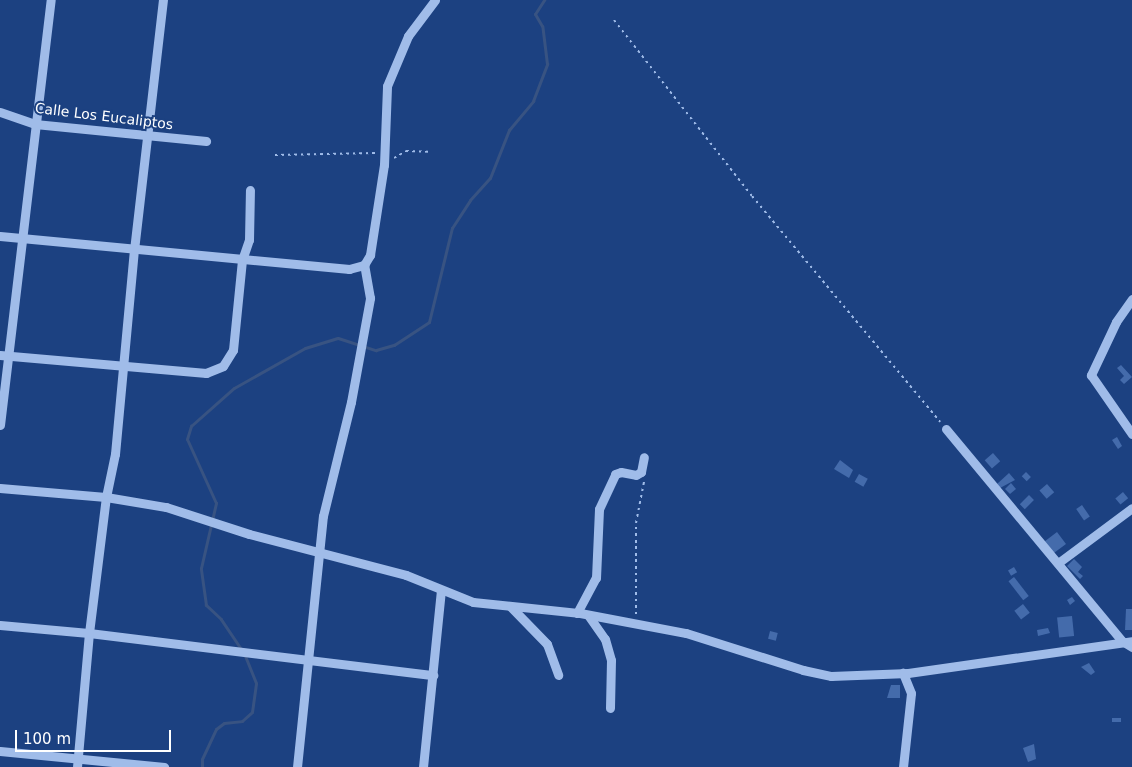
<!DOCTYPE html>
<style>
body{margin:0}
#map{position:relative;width:1132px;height:767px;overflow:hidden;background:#1c4181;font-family:"DejaVu Sans",sans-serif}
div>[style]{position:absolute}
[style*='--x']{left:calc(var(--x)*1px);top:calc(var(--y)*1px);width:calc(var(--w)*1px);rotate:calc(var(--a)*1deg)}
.stream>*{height:3px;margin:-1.5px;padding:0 1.5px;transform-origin:1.5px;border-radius:1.5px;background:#385382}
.building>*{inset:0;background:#446bab;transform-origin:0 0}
.path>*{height:2px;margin-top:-1px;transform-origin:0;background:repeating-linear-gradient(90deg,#a0bce9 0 2.5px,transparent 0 6.5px)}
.minor>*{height:9px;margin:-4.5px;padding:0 4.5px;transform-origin:4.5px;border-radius:4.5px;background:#a0bce9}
span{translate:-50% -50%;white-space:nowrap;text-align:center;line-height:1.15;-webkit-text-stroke:4px #1c4181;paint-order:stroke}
.street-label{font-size:14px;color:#fff}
.scale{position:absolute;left:15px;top:730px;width:156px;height:22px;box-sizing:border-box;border:2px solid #fff;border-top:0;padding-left:6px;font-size:15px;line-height:18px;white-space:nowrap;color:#fff;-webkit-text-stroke:4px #1c4181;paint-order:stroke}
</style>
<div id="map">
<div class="stream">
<i style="--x:241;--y:649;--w:36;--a:-124"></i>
<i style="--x:221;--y:619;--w:21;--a:-137"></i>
<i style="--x:206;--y:605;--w:37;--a:-98"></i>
<i style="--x:201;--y:568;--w:67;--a:-77"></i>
<i style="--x:216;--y:503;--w:70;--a:-114.4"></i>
<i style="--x:187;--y:439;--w:14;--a:-73"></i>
<i style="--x:191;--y:426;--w:57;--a:-41.5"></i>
<i style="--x:234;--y:388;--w:81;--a:-29.4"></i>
<i style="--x:305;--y:348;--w:34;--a:-17"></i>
<i style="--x:338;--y:338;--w:40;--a:18"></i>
<i style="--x:376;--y:350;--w:19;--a:-16"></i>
<i style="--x:394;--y:345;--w:42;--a:-33.3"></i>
<i style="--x:429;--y:322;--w:97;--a:-76.3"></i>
<i style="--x:452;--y:228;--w:33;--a:-57"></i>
<i style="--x:470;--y:200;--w:30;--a:-48"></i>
<i style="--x:490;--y:178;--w:52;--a:-68.4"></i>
<i style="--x:509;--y:130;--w:38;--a:-50"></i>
<i style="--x:533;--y:101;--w:40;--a:-69"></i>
<i style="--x:547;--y:64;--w:38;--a:-97"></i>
<i style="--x:542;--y:26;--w:14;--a:-120"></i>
<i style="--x:535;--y:14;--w:17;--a:-57"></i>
<i style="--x:202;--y:767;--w:8;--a:-90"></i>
<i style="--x:202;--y:759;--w:33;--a:-65"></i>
<i style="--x:216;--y:729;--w:10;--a:-37"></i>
<i style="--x:224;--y:723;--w:18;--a:-6"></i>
<i style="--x:242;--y:721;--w:13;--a:-42"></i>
<i style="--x:252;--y:712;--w:29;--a:-82"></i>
<i style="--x:256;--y:683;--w:31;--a:-112"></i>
</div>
<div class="building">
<i style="clip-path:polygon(1121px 365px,1132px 377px,1124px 384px,1120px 380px,1124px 376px,1117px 368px)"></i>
<i style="clip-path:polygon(1117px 437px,1122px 446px,1118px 449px,1112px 440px)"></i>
<i style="left:993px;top:453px;width:11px;height:11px;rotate:49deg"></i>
<i style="clip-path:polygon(840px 460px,853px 470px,849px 478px,834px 469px)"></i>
<i style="left:1026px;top:472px;width:7px;height:6px;rotate:45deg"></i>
<i style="clip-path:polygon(1009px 473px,1015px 480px,1000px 488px,997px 484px)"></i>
<i style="left:859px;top:474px;width:10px;height:9px;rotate:29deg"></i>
<i style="clip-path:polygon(1011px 483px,1016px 489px,1010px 494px,1005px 489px)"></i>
<i style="left:1047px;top:484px;width:11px;height:10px;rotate:49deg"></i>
<i style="left:1123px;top:492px;width:8px;height:10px;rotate:50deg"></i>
<i style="left:1029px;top:495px;width:7px;height:13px;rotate:45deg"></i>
<i style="left:1082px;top:505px;width:14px;height:7px;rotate:56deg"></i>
<i style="left:1057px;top:532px;width:15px;height:16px;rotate:53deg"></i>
<i style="clip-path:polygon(1074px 559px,1082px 567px,1078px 572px,1083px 576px,1080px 579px,1067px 566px)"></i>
<i style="left:1014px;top:567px;width:6px;height:7px;rotate:59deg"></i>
<i style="left:1014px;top:577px;width:24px;height:7px;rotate:52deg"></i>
<i style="clip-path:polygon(1072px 597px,1075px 601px,1070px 605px,1067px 600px)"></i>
<i style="left:1023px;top:604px;width:11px;height:11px;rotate:52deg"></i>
<i style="clip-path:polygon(1126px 609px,1132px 609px,1132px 630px,1125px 630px)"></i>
<i style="left:1072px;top:616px;width:20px;height:15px;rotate:84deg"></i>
<i style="clip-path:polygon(1048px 628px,1050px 633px,1038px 636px,1037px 630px)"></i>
<i style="left:770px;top:631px;width:8px;height:8px;rotate:14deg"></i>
<i style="clip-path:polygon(1089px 663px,1095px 672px,1091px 675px,1081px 667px)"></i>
<i style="clip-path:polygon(891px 685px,900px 685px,900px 698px,887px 698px)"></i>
<i style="left:1112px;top:718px;width:9px;height:4px"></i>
<i style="clip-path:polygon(1034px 744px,1036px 759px,1028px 762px,1023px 748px)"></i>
</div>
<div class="path">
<i style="--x:614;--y:20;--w:224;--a:51.9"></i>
<i style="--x:752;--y:196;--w:294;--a:50.2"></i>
<i style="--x:275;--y:155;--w:100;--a:-1.1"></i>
<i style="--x:394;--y:158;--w:14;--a:-30"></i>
<i style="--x:406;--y:151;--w:23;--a:2"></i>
<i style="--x:636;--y:614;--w:91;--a:-90"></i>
<i style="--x:636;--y:523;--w:42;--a:-79"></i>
</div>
<div class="minor">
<i style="--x:0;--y:112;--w:37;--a:19"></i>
<i style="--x:35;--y:124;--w:172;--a:5.7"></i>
<i style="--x:0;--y:236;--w:351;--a:5.4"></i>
<i style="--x:349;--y:269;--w:16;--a:-15"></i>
<i style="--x:364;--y:265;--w:12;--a:-59"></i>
<i style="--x:370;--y:255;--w:91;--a:-81.2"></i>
<i style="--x:384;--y:165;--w:79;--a:-87.8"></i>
<i style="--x:387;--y:86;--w:54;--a:-67.2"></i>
<i style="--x:408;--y:36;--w:45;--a:-53.1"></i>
<i style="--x:1132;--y:299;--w:28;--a:125"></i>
<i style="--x:1116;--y:322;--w:59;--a:115.3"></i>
<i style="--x:1091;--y:375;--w:72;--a:55.2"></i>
<i style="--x:0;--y:355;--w:207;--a:5"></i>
<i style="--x:206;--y:373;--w:18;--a:-22"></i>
<i style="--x:223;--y:366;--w:19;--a:-58"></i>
<i style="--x:233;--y:350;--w:90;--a:-84.3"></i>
<i style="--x:242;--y:260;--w:21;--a:-71"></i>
<i style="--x:249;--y:240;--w:50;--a:-88.9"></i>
<i style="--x:0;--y:425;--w:428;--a:-83.2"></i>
<i style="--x:946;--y:429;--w:276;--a:50.3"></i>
<i style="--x:1122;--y:641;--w:12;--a:31"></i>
<i style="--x:0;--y:488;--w:106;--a:4.9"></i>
<i style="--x:106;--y:497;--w:61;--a:9.5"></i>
<i style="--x:166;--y:507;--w:87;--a:18"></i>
<i style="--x:249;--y:534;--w:162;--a:14.6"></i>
<i style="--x:406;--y:575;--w:72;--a:21.9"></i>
<i style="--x:473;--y:602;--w:108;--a:5.9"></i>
<i style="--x:580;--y:613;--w:108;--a:10.7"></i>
<i style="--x:686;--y:633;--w:123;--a:17.5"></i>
<i style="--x:803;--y:670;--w:29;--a:12"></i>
<i style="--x:831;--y:676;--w:77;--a:-2.2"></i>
<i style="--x:908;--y:673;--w:226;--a:-8.1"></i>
<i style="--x:1058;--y:563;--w:92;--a:-36.6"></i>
<i style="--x:510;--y:606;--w:53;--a:45.8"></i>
<i style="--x:547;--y:644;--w:33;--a:70"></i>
<i style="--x:577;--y:613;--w:40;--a:-62"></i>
<i style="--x:596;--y:578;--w:69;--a:-87.5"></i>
<i style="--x:599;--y:509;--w:38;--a:-65"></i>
<i style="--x:615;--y:474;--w:6;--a:-18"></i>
<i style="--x:621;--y:472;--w:15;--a:11"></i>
<i style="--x:636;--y:475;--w:6;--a:-31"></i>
<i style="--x:641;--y:472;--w:15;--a:-79"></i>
<i style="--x:588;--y:615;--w:29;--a:55"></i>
<i style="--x:605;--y:639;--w:22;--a:74"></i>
<i style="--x:611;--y:660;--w:48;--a:91.2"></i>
<i style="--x:0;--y:625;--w:89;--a:5.1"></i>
<i style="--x:89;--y:633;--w:347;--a:7"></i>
<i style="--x:0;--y:751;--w:165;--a:5.6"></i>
<i style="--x:77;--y:767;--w:135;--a:-84.9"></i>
<i style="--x:89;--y:633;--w:137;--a:-82.9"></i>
<i style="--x:106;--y:497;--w:44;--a:-78.2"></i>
<i style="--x:115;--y:454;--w:205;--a:-84.7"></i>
<i style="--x:134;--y:250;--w:252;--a:-83.4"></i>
<i style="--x:297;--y:767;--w:252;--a:-84.1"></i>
<i style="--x:323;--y:516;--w:117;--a:-76.2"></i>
<i style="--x:351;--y:402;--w:106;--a:-79.6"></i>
<i style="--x:370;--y:298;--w:34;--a:-100"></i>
<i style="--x:423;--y:767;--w:178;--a:-84.2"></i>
<i style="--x:903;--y:767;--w:74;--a:-83.8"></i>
<i style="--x:911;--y:693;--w:22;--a:-112"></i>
</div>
<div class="street-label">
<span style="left:104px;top:116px;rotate:7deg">Calle Los Eucaliptos</span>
</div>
<div class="scale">100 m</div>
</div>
